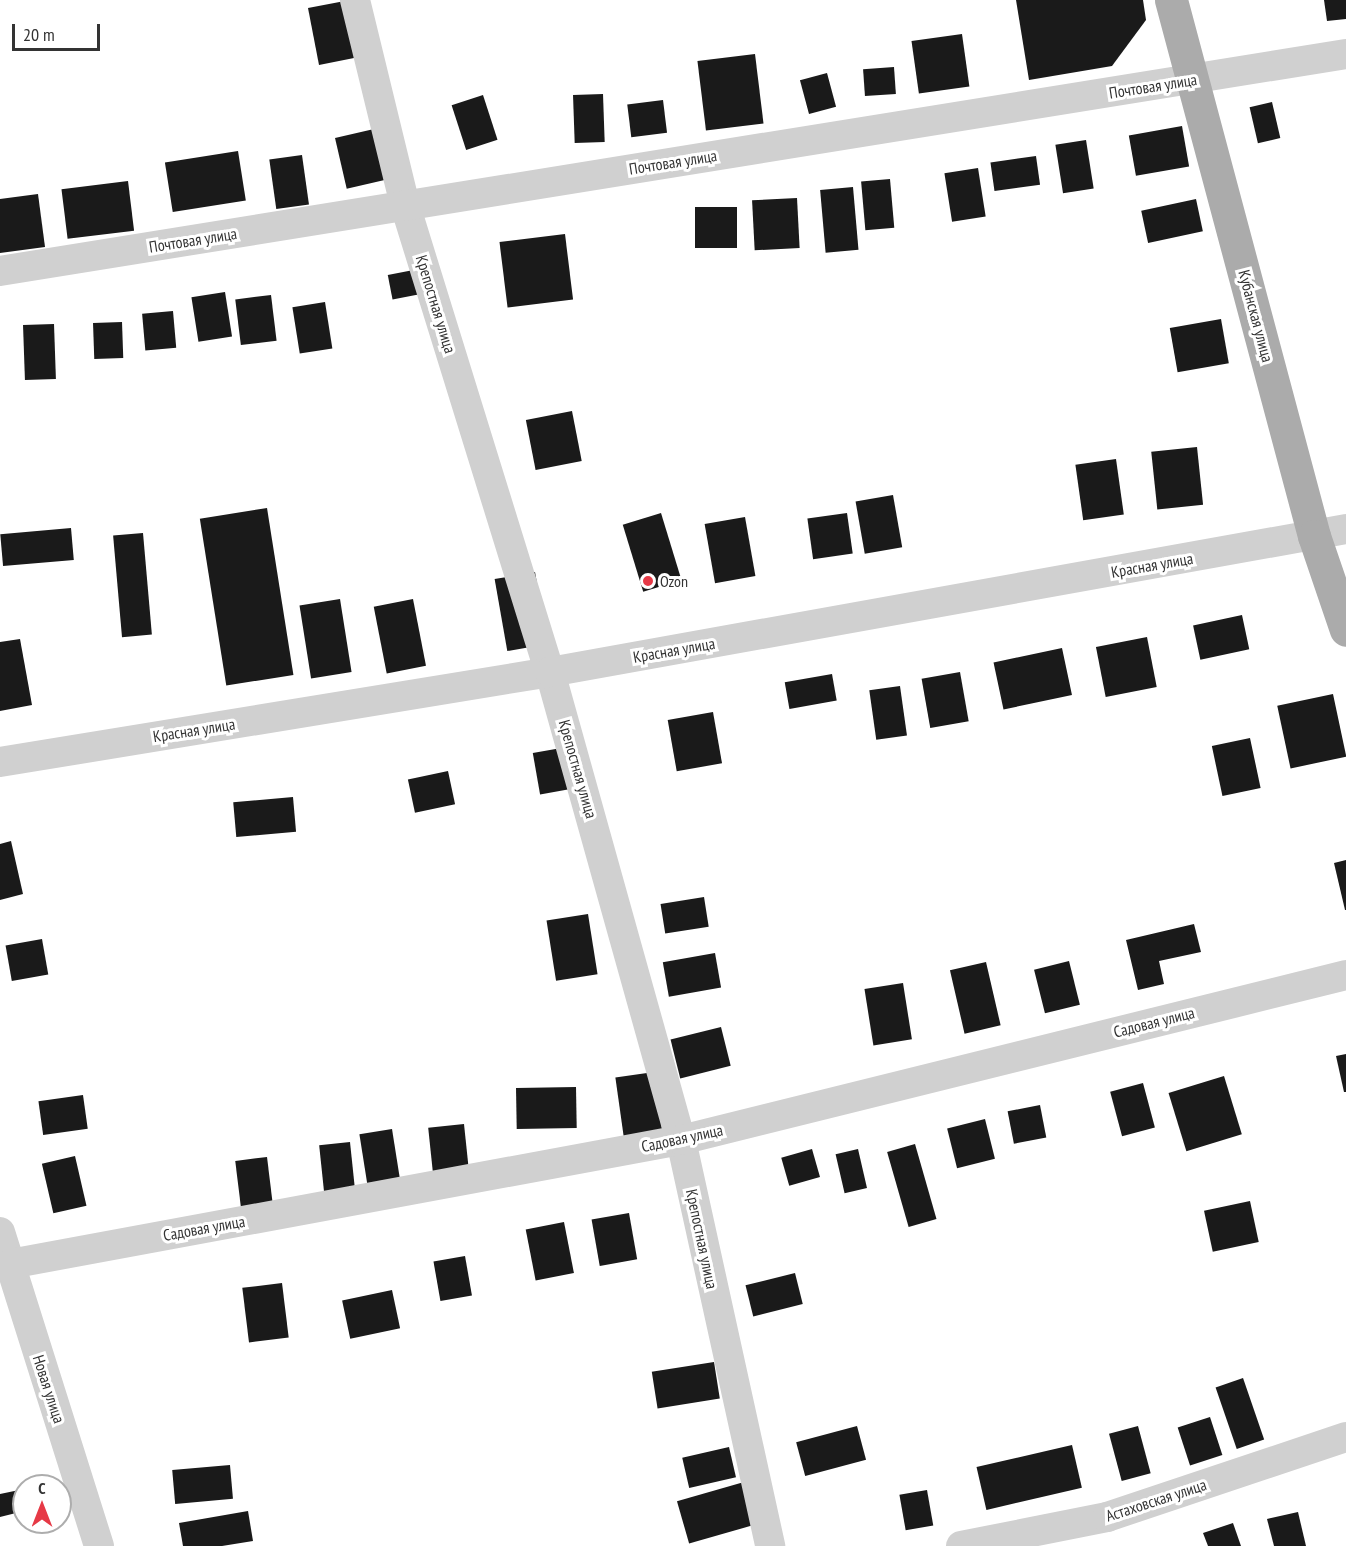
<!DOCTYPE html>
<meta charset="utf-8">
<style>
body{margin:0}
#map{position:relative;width:1346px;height:1546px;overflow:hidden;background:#fff;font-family:"PT Sans Narrow",sans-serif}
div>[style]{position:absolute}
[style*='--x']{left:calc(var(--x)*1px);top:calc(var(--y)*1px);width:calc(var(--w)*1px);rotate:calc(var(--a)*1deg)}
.building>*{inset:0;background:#1a1a1a;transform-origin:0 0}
.minor>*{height:30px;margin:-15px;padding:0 15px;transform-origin:15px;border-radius:15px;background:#d0d0d0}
.major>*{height:33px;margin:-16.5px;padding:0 16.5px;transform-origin:16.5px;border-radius:16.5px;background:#ababab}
.dots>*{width:16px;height:16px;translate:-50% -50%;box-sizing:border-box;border:3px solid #fff;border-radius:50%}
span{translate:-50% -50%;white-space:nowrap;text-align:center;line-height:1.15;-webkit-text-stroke:6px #fff;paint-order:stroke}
.street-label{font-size:16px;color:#333}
.poi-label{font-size:16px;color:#333}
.left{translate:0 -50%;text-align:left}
.north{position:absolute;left:12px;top:1474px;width:60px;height:60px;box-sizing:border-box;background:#fff;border:2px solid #adadad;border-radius:50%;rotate:0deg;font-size:16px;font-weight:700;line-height:24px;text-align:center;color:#333}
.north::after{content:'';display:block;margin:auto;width:21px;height:27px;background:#e63946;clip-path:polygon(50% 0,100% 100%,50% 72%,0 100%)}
.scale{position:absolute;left:12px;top:24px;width:88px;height:27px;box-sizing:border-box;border:3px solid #333;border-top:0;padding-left:8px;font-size:18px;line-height:21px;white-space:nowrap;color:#333;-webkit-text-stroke:4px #fff;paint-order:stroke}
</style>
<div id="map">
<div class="building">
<i style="clip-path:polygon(350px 0,379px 53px,319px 65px,308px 8px)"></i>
<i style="clip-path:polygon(1016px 0,1143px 0,1146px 20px,1112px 66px,1029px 80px)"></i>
<i style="clip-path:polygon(1324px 0,1346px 0,1346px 19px,1327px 21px)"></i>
<i style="left:962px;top:34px;width:53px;height:51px;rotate:82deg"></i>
<i style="left:755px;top:54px;width:70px;height:58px;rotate:83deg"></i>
<i style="left:894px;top:67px;width:27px;height:31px;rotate:86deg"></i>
<i style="left:827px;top:73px;width:35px;height:28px;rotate:75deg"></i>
<i style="left:603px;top:94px;width:48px;height:30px;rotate:88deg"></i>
<i style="left:483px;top:95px;width:47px;height:33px;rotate:72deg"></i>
<i style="left:663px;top:100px;width:33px;height:36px;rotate:83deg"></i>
<i style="left:1272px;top:102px;width:37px;height:23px;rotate:77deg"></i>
<i style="left:1182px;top:126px;width:41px;height:54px;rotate:80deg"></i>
<i style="left:374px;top:129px;width:52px;height:40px;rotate:77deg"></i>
<i style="left:1086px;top:140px;width:49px;height:31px;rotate:81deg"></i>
<i style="left:238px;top:151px;width:50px;height:74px;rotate:81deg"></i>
<i style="left:302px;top:155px;width:50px;height:33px;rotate:82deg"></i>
<i style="left:1036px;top:156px;width:29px;height:46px;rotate:82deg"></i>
<i style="left:978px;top:168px;width:49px;height:34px;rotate:81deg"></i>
<i style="left:890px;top:179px;width:49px;height:29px;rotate:85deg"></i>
<i style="left:128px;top:181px;width:50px;height:67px;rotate:83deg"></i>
<i style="left:853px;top:187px;width:63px;height:33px;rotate:85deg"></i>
<i style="clip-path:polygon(38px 194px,45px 247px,0 253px,0 199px)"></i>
<i style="left:797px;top:198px;width:50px;height:45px;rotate:87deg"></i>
<i style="left:1196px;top:199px;width:33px;height:56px;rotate:78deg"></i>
<i style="left:695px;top:207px;width:42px;height:41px"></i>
<i style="left:565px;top:234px;width:66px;height:66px;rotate:83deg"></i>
<i style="left:429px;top:267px;width:25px;height:42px;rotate:79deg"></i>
<i style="left:225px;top:292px;width:45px;height:34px;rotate:81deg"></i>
<i style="left:271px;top:295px;width:46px;height:36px;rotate:83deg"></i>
<i style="left:325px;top:302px;width:47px;height:33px;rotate:81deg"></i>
<i style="left:173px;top:311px;width:37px;height:31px;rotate:85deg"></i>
<i style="left:1221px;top:319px;width:45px;height:52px;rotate:80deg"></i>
<i style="left:122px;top:322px;width:36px;height:29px;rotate:88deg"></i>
<i style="left:54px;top:324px;width:55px;height:31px;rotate:88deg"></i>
<i style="left:572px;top:411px;width:51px;height:47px;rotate:79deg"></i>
<i style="left:1197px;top:447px;width:58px;height:46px;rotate:84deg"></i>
<i style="left:1116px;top:459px;width:56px;height:41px;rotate:82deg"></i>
<i style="left:893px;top:495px;width:53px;height:38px;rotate:80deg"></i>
<i style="left:267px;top:508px;width:169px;height:68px;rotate:81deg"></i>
<i style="left:661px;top:513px;width:70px;height:40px;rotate:73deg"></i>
<i style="left:847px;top:513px;width:41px;height:40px;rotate:82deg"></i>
<i style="left:745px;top:517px;width:60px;height:41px;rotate:80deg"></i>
<i style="left:71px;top:528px;width:32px;height:71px;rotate:85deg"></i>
<i style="left:143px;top:533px;width:102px;height:30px;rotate:85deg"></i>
<i style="left:535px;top:572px;width:73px;height:41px;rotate:80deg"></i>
<i style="left:340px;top:599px;width:74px;height:41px;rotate:81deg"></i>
<i style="left:413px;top:599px;width:68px;height:40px;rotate:79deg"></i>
<i style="left:1242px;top:615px;width:35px;height:50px;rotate:78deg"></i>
<i style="left:1147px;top:637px;width:51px;height:52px;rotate:79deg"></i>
<i style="clip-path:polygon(20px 639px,32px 705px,0 711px,0 642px)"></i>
<i style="left:1062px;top:648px;width:48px;height:70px;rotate:78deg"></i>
<i style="left:960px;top:672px;width:50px;height:39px;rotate:80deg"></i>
<i style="left:832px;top:674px;width:27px;height:48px;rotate:80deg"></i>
<i style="left:900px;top:686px;width:50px;height:31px;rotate:82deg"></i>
<i style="left:1333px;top:694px;width:64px;height:57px;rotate:78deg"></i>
<i style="left:713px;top:712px;width:52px;height:46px;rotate:80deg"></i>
<i style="left:1250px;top:738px;width:51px;height:39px;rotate:78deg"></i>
<i style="left:584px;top:744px;width:42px;height:52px;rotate:80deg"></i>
<i style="left:448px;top:771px;width:34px;height:41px;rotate:78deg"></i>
<i style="left:293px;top:797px;width:35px;height:60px;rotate:85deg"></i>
<i style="clip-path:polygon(11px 841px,23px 894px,0 900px,0 844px)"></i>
<i style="clip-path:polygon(1346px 860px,1346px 910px,1345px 910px,1334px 863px)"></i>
<i style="left:704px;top:897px;width:30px;height:44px;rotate:81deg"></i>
<i style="left:588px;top:914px;width:61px;height:42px;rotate:81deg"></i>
<i style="clip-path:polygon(1194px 924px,1201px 952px,1159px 961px,1164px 984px,1138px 990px,1126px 940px)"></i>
<i style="left:42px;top:939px;width:36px;height:37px;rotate:80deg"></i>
<i style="left:715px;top:953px;width:35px;height:53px;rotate:80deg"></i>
<i style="left:1069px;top:961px;width:45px;height:36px;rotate:76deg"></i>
<i style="left:986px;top:962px;width:65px;height:37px;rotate:77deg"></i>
<i style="left:903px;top:983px;width:57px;height:39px;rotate:81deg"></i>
<i style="left:721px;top:1027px;width:40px;height:52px;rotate:76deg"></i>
<i style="clip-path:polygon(1346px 1054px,1346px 1092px,1344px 1092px,1336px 1056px)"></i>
<i style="left:654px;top:1072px;width:61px;height:39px;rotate:82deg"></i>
<i style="left:1224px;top:1076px;width:61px;height:58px;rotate:73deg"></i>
<i style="left:1143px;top:1083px;width:46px;height:34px;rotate:75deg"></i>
<i style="left:576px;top:1087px;width:41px;height:60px;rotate:89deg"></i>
<i style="left:83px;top:1095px;width:34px;height:45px;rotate:82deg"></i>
<i style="left:1040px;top:1105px;width:33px;height:33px;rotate:79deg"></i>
<i style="left:985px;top:1119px;width:41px;height:39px;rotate:76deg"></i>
<i style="left:464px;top:1124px;width:56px;height:36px;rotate:84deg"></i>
<i style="left:392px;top:1129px;width:56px;height:33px;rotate:81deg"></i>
<i style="left:350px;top:1142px;width:50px;height:31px;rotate:84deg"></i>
<i style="left:915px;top:1144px;width:78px;height:29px;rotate:74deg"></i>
<i style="left:812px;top:1149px;width:29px;height:32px;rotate:74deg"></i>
<i style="left:858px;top:1149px;width:40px;height:23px;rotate:77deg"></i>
<i style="left:75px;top:1156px;width:51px;height:34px;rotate:77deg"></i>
<i style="left:267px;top:1157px;width:50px;height:32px;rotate:83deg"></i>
<i style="left:1250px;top:1201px;width:42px;height:47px;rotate:78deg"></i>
<i style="left:629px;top:1213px;width:47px;height:38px;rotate:80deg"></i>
<i style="left:564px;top:1222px;width:52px;height:39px;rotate:79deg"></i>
<i style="left:465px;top:1256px;width:40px;height:32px;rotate:80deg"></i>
<i style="left:795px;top:1273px;width:32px;height:51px;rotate:76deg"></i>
<i style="left:282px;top:1283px;width:55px;height:40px;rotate:83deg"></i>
<i style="left:392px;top:1290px;width:39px;height:51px;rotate:78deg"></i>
<i style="left:714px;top:1362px;width:37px;height:63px;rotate:81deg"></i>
<i style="left:1243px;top:1378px;width:65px;height:29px;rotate:71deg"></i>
<i style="left:1210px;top:1417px;width:40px;height:34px;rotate:72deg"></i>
<i style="left:857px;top:1426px;width:35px;height:63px;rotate:75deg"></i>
<i style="left:1138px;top:1426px;width:49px;height:30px;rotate:75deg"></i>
<i style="left:1072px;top:1445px;width:44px;height:98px;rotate:77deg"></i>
<i style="left:729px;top:1447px;width:31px;height:48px;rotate:77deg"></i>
<i style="left:230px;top:1465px;width:34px;height:58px;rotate:85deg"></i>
<i style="left:751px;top:1480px;width:44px;height:77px;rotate:74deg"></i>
<i style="clip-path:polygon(24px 1489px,24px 1511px,0 1517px,0 1494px)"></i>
<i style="left:927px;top:1490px;width:36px;height:28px;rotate:80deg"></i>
<i style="clip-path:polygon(248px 1511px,253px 1541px,222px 1546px,183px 1546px,179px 1523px)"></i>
<i style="clip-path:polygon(1298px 1512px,1306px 1546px,1274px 1546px,1267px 1519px)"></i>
<i style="clip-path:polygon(1233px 1523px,1241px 1546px,1208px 1546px,1203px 1533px)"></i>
</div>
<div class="minor">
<i style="--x:355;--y:0;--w:211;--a:76.3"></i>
<i style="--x:405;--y:205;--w:489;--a:72.8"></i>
<i style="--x:550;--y:672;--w:486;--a:74.4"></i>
<i style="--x:681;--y:1140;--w:416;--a:77.6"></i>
<i style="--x:0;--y:271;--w:1363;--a:-9.16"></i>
<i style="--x:0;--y:762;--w:557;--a:-9.29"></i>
<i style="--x:550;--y:672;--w:809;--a:-10.18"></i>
<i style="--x:0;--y:1232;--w:329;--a:72.5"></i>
<i style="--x:10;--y:1264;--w:682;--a:-10.47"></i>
<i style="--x:681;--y:1140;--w:685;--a:-13.93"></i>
<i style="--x:961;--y:1546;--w:149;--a:-11.2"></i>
<i style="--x:1107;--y:1517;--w:252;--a:-18.5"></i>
</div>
<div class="major">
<i style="--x:1171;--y:0;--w:555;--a:75.06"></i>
<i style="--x:1314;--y:536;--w:99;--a:71.2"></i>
</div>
<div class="dots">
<i style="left:648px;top:581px;background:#e63946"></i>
</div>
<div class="street-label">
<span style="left:1153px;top:86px;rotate:-9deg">Почтовая улица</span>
<span style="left:673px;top:162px;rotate:-9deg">Почтовая улица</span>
<span style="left:193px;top:240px;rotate:-9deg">Почтовая улица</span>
<span style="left:436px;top:304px;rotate:73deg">Крепостная улица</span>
<span style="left:1256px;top:316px;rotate:75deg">Кубанская улица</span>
<span style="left:1152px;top:565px;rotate:-10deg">Красная улица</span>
<span style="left:674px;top:650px;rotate:-10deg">Красная улица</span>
<span style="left:194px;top:730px;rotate:-9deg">Красная улица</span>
<span style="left:578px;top:769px;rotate:74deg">Крепостная улица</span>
<span style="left:1154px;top:1022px;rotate:-14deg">Садовая улица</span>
<span style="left:682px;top:1138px;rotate:-12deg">Садовая улица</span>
<span style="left:204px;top:1228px;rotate:-10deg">Садовая улица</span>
<span style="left:702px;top:1239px;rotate:78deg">Крепостная улица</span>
<span style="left:49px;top:1389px;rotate:72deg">Новая улица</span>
<span style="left:1156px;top:1500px;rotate:-18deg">Астаховская улица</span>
</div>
<div class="poi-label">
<span class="left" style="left:660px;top:581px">Ozon</span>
</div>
<div class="north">С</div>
<div class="scale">20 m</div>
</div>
